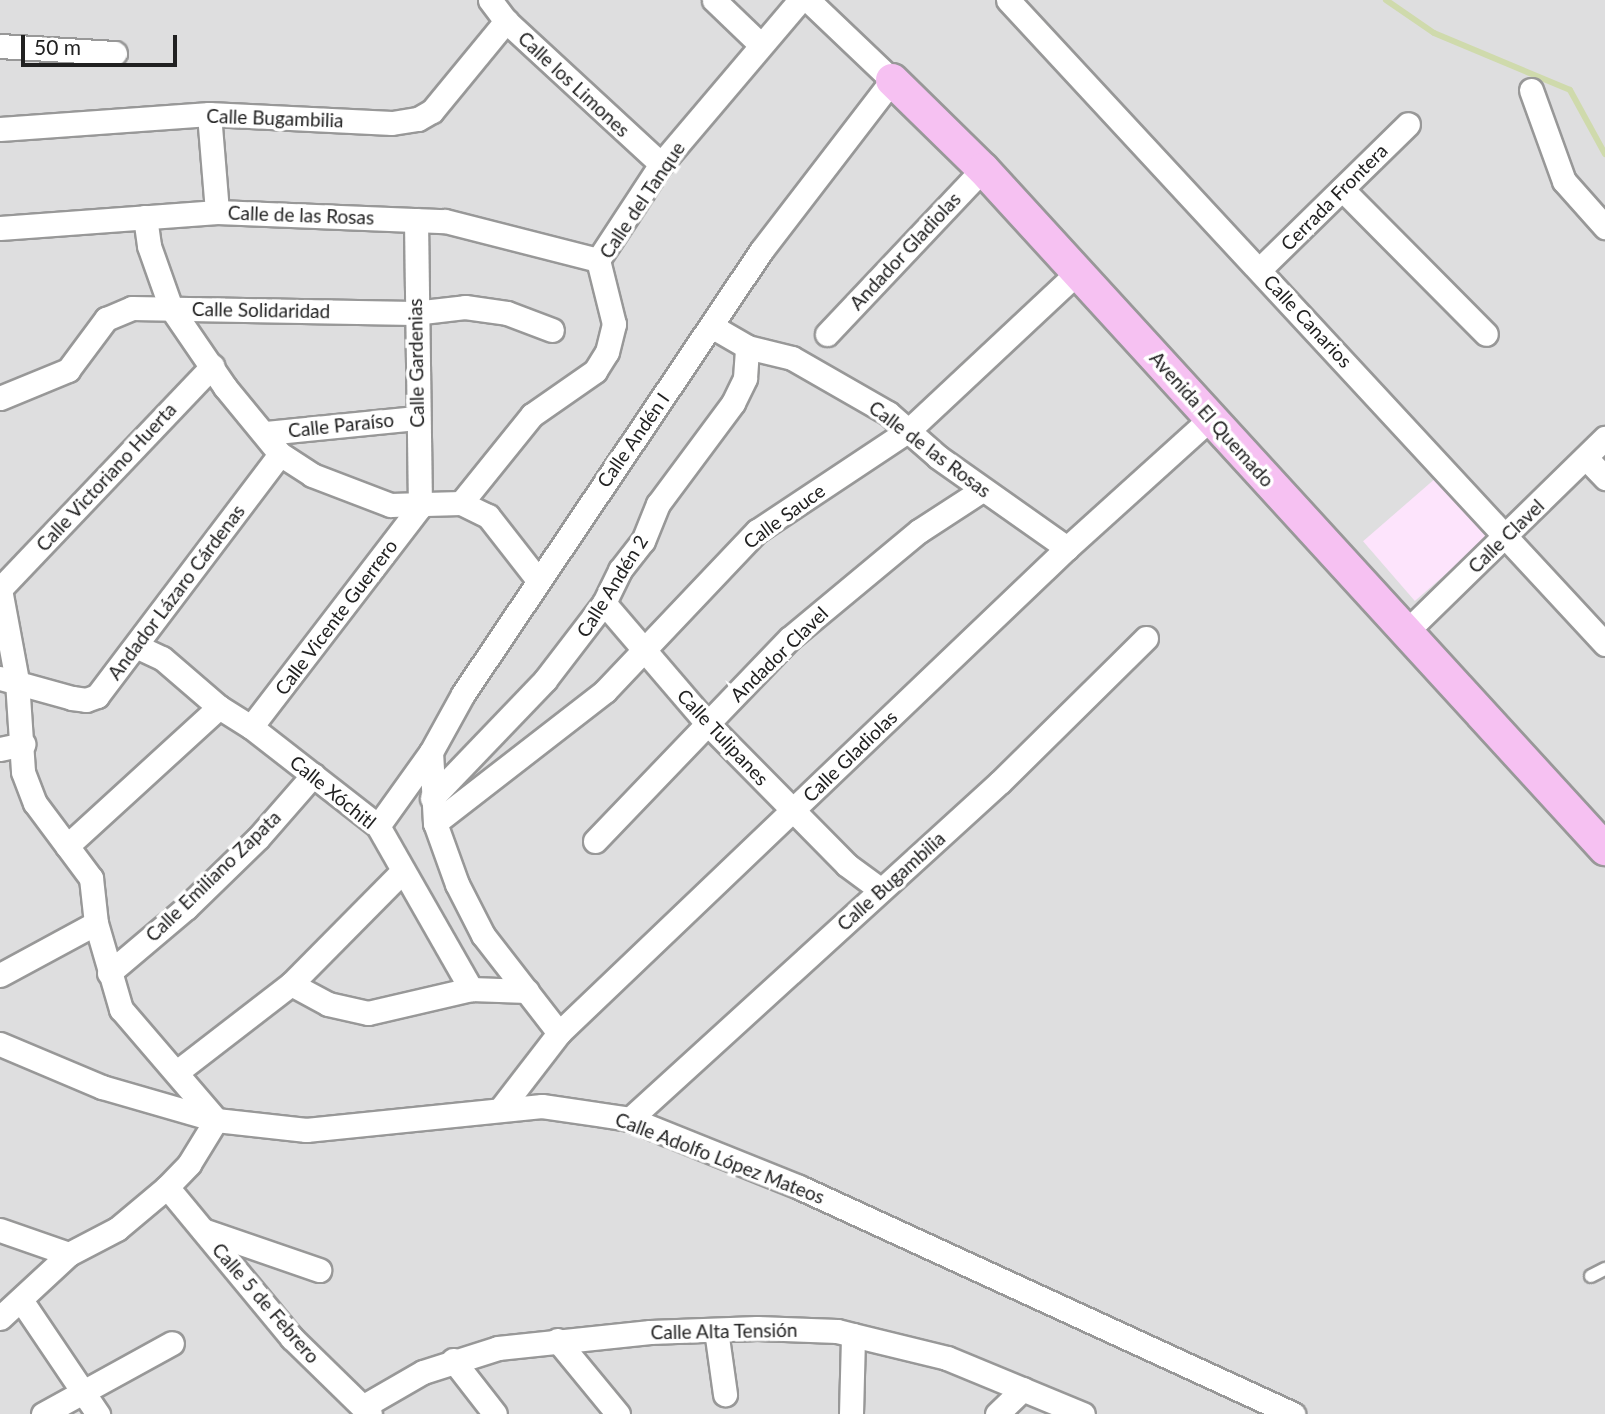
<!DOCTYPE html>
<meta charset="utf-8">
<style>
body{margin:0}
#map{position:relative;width:1605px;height:1414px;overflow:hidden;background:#eee8f0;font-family:Lato,sans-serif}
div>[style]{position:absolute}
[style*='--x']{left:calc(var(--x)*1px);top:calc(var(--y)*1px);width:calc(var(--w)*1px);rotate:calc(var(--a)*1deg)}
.residential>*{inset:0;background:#dededf;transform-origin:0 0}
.education>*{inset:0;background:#fde4fc;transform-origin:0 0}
.stream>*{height:6px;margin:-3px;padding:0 3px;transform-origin:3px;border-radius:3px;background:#cfdaac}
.roads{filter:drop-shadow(2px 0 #989898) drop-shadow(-2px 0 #989898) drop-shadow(0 2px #989898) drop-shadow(0 -2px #989898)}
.lane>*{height:12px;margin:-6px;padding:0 6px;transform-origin:6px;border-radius:6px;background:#fff}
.street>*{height:23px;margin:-11.5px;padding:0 11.5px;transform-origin:11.5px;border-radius:11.5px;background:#fff}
.secondary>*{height:32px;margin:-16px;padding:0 16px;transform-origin:16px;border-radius:16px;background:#f6c1f2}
span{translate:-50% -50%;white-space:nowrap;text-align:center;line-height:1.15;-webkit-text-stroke:7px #fff;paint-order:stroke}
.street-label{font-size:19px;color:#212121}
.scale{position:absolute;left:21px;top:35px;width:156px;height:32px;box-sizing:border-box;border:4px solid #212121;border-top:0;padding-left:9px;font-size:21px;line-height:24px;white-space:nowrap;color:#212121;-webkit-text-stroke:5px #fff;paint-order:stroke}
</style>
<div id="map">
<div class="residential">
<i style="left:0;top:0;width:1605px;height:1414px"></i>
</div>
<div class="education">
<i style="left:1437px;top:477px;width:79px;height:98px;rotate:49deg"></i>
</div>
<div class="stream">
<i style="--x:1386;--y:0;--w:58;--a:34.5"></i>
<i style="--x:1434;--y:33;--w:147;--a:22.7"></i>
<i style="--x:1570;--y:90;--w:73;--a:61.3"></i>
</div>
<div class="roads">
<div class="lane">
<i style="--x:1591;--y:1276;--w:16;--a:-27"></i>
</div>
<div class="street">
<i style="--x:490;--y:0;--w:26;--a:53"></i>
<i style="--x:506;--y:21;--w:211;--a:42.7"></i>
<i style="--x:714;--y:0;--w:65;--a:43.8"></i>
<i style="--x:1008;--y:0;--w:878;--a:47.17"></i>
<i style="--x:0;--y:46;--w:115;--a:3.5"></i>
<i style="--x:1531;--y:90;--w:97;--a:70.1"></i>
<i style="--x:1564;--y:181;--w:62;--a:48.3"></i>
<i style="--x:209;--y:114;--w:98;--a:85.3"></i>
<i style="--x:0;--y:129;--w:210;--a:-4.1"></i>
<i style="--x:209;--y:114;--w:183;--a:2.8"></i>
<i style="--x:392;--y:123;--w:26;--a:-9"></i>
<i style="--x:418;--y:119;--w:16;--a:-30"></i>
<i style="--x:432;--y:111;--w:117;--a:-50.6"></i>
<i style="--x:1342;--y:189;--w:204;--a:45.2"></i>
<i style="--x:145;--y:217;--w:29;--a:82"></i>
<i style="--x:149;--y:246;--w:66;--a:70.5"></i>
<i style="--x:171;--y:308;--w:96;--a:55.6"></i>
<i style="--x:225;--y:387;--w:87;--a:50.6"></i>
<i style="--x:280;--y:454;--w:38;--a:33"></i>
<i style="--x:312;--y:475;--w:84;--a:21"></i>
<i style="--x:390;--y:505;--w:71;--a:-1.6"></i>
<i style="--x:461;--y:503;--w:113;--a:-51.1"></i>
<i style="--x:532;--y:415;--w:77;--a:-34.9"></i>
<i style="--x:595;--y:371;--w:22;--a:-58"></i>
<i style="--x:607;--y:352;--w:29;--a:-76"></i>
<i style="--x:614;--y:324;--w:66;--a:-104"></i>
<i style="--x:598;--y:260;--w:115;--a:-56.7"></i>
<i style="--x:661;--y:164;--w:215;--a:-49.7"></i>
<i style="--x:0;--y:228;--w:218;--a:-4.2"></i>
<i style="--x:217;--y:212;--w:228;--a:2.3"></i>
<i style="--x:445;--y:221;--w:158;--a:14.3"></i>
<i style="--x:1260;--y:269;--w:207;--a:-44.4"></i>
<i style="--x:713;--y:327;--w:39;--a:30"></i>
<i style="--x:747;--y:347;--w:46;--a:13.7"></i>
<i style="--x:792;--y:358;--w:111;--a:29.8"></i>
<i style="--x:888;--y:413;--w:67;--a:41.3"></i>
<i style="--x:938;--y:457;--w:158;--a:35.2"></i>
<i style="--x:827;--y:334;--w:227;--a:-46.6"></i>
<i style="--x:0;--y:398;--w:74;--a:-22.4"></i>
<i style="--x:68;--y:370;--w:64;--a:-53.3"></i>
<i style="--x:106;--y:319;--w:28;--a:-23"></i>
<i style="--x:132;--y:308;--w:282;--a:1"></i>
<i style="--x:414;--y:313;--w:51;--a:-6.7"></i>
<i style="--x:465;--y:307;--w:42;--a:8.1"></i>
<i style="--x:507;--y:313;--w:48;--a:20.7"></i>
<i style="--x:266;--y:433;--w:151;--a:-5.7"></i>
<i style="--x:1586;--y:458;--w:28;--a:46"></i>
<i style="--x:461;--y:503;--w:30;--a:26"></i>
<i style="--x:488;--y:516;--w:81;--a:52"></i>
<i style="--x:0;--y:589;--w:94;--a:79.5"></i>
<i style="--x:17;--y:681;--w:91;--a:86.2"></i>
<i style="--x:23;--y:772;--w:33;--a:69"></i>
<i style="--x:35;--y:803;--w:94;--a:53.3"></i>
<i style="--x:91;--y:878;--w:45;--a:83.7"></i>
<i style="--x:96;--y:923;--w:90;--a:73.8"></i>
<i style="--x:121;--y:1009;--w:146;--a:49.4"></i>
<i style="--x:0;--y:589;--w:308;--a:-46.4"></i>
<i style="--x:604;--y:603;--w:158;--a:49.4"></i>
<i style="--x:707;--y:723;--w:199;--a:45.4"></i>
<i style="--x:847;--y:865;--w:42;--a:36.3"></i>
<i style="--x:1406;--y:632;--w:278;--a:-44.3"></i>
<i style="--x:138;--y:647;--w:26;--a:25"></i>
<i style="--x:162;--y:658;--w:75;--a:40.7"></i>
<i style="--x:219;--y:707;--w:38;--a:32"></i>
<i style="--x:251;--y:727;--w:161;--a:37.9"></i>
<i style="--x:378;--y:826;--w:188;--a:60.3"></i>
<i style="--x:0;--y:678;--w:75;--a:15.5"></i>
<i style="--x:72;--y:698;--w:14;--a:8"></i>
<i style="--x:86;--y:700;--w:12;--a:-20"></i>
<i style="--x:97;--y:696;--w:303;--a:-52.9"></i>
<i style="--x:251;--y:727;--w:277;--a:-52.5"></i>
<i style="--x:420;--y:507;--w:287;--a:-90.8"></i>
<i style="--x:0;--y:749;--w:24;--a:-12"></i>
<i style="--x:432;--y:798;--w:163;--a:-46.2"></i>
<i style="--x:545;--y:680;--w:97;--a:-52.5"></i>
<i style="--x:604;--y:603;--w:37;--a:-64"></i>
<i style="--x:620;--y:570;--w:37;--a:-52"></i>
<i style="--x:643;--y:541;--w:40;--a:-68"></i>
<i style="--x:658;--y:504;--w:126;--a:-53.4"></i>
<i style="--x:733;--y:403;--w:28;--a:-64"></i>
<i style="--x:745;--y:378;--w:31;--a:-86"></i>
<i style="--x:435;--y:823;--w:215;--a:-37.8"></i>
<i style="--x:605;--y:691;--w:221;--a:-46.5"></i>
<i style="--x:757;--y:531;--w:182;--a:-33.6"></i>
<i style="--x:909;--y:430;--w:231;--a:-43.1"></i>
<i style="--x:378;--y:826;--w:91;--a:-54.4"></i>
<i style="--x:595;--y:841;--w:281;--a:-46.2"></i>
<i style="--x:790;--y:638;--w:168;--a:-39.7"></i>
<i style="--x:919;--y:531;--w:75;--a:-33.1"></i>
<i style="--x:67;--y:846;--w:206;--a:-42.4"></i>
<i style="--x:109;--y:973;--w:101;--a:-40.2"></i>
<i style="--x:186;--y:908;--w:100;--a:-44.2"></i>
<i style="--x:258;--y:838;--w:84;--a:-48.9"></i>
<i style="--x:0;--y:975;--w:109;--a:-28.4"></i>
<i style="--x:291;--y:984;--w:42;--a:28.4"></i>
<i style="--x:328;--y:1004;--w:41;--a:12.7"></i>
<i style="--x:368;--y:1013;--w:106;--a:-13.1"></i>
<i style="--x:471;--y:989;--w:56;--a:2"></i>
<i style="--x:559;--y:1033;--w:124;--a:-127.8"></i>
<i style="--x:483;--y:935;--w:57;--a:-117"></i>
<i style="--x:457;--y:884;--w:65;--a:-109.8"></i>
<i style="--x:435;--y:823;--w:71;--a:-93.2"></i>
<i style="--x:431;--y:752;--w:66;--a:-61.1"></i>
<i style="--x:463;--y:694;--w:534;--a:-56.07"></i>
<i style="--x:761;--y:251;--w:215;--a:-52.5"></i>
<i style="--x:892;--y:80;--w:116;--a:-136.4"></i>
<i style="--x:0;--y:1044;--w:111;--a:22.9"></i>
<i style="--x:102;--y:1087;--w:119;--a:16.1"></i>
<i style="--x:216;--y:1120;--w:91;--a:6.3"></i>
<i style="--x:306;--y:1130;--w:237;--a:-5.8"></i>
<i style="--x:542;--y:1106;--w:89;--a:8.4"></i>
<i style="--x:630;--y:1119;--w:182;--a:21.9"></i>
<i style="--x:799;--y:1187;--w:544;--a:24.68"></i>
<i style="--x:178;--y:1071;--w:143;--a:-37.6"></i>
<i style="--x:291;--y:984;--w:156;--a:-45.3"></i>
<i style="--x:502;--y:1107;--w:93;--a:-52.4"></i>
<i style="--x:559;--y:1033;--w:702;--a:-43.67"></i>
<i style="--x:1067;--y:548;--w:194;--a:-42.1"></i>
<i style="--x:630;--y:1119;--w:500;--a:-42.33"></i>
<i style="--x:1000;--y:782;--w:205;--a:-44.6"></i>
<i style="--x:167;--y:1187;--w:196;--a:50.4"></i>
<i style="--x:292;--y:1338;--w:109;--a:44.3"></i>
<i style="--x:0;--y:1230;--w:73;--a:19.2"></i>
<i style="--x:203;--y:1230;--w:123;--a:19"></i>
<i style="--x:21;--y:1300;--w:138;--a:56"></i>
<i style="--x:0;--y:1318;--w:94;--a:-42.8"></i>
<i style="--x:69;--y:1254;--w:54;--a:-27.5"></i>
<i style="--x:117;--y:1229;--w:65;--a:-40"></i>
<i style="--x:167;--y:1187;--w:32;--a:-46"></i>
<i style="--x:189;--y:1164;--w:52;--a:-58.5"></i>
<i style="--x:716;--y:1330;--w:65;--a:82"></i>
<i style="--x:557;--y:1340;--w:96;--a:50.5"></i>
<i style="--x:453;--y:1360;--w:68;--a:52.1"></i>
<i style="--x:364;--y:1406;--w:68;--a:-30"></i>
<i style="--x:423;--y:1372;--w:79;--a:-17.7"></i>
<i style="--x:498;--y:1348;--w:153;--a:-6"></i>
<i style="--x:650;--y:1332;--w:107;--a:-2.1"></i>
<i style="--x:757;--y:1328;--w:80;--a:2.1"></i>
<i style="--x:837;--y:1331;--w:113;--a:13.8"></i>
<i style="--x:947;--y:1358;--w:147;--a:22.4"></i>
<i style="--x:43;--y:1414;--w:147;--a:-28.8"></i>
<i style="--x:851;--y:1414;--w:79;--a:-88.5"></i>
<i style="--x:997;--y:1414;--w:36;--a:-44"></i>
</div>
<div class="secondary">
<i style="--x:892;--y:80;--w:127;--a:44.4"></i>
<i style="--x:983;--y:169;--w:922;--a:47.55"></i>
</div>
</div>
<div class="street-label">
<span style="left:574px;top:84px;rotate:43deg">Calle los Limones</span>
<span style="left:275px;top:118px;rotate:2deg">Calle Bugambilia</span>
<span style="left:1334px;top:197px;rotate:-45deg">Cerrada Frontera</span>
<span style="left:642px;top:200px;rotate:-56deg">Calle del Tanque</span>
<span style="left:301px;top:215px;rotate:2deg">Calle de las Rosas</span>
<span style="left:905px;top:251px;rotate:-47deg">Andador Gladiolas</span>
<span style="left:261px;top:310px;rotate:1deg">Calle Solidaridad</span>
<span style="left:1308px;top:321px;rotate:47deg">Calle Canarios</span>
<span style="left:416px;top:363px;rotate:-91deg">Calle Gardenias</span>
<span style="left:1212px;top:419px;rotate:48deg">Avenida El Quemado</span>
<span style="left:341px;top:425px;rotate:-6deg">Calle Paraíso</span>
<span style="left:633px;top:440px;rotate:-55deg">Calle Andén I</span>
<span style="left:930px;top:449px;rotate:37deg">Calle de las Rosas</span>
<span style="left:106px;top:477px;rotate:-47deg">Calle Victoriano Huerta</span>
<span style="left:784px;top:516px;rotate:-36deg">Calle Sauce</span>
<span style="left:1506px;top:536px;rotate:-44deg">Calle Clavel</span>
<span style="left:612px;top:586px;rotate:-58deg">Calle Andén 2</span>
<span style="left:176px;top:592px;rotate:-53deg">Andador Lázaro Cárdenas</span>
<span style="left:336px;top:617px;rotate:-53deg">Calle Vicente Guerrero</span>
<span style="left:779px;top:654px;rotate:-44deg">Andador Clavel</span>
<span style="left:723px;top:737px;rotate:47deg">Calle Tulipanes</span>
<span style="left:850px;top:756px;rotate:-44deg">Calle Gladiolas</span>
<span style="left:333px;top:792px;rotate:39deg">Calle Xóchitl</span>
<span style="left:213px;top:876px;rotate:-44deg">Calle Emiliano Zapata</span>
<span style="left:891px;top:881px;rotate:-42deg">Calle Bugambilia</span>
<span style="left:720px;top:1158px;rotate:21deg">Calle Adolfo López Mateos</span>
<span style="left:266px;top:1303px;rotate:49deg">Calle 5 de Febrero</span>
<span style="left:724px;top:1331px;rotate:-1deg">Calle Alta Tensión</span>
</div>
<div class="scale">50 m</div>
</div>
